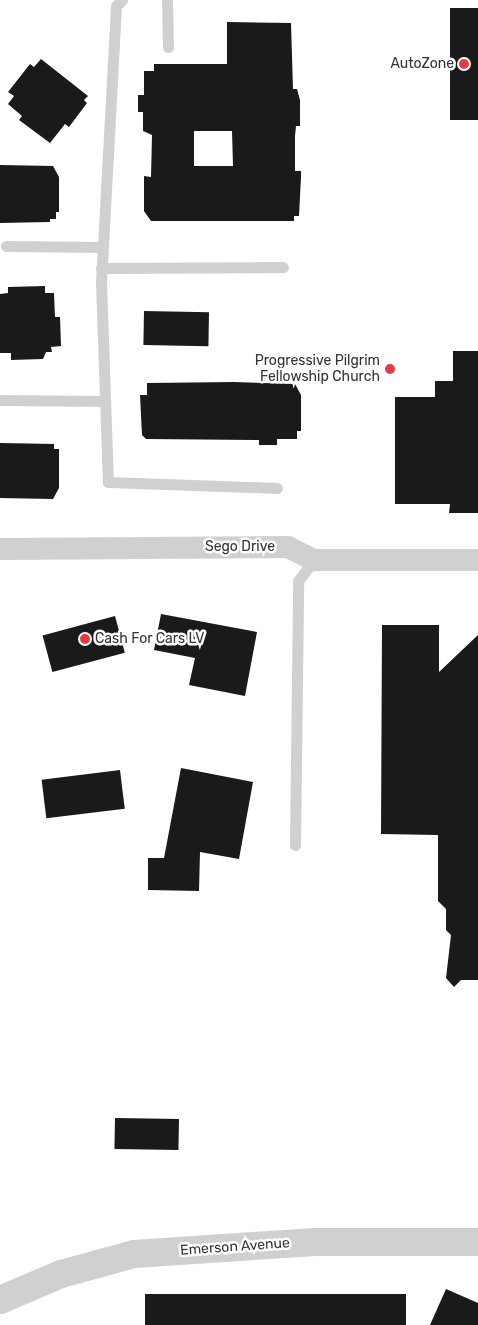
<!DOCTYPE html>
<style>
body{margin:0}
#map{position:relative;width:478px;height:1325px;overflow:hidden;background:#fff;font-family:Rubik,sans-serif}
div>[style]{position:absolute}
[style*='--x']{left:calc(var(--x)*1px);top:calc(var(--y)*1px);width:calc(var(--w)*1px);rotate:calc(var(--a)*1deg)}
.building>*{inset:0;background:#1a1a1a;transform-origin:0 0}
.service>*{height:11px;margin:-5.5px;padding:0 5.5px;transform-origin:5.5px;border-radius:5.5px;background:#d0d0d0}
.minor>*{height:22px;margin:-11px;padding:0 11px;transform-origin:11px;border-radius:11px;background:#d0d0d0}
.tertiary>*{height:28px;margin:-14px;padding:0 14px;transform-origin:14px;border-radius:14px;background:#d0d0d0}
.dots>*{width:14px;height:14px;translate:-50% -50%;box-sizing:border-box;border:2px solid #fff;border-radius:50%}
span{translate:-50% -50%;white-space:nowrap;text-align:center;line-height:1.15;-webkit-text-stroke:5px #fff;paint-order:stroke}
.poi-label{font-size:14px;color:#333}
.right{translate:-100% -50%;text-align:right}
.left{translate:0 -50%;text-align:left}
.street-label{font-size:14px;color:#333}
</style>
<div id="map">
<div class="building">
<i style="left:478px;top:8px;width:112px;height:28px;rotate:90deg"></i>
<i style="clip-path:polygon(evenodd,227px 22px,291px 23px,293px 89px,297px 89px,300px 100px,300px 126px,296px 126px,295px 136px,295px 171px,301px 171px,301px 177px,299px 216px,294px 216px,294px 221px,151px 221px,144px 211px,144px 176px,151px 177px,152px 135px,143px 131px,143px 112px,138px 112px,138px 95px,144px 95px,144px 71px,154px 71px,154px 64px,227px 64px,227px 22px,194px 131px,232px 131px,233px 166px,194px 166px,194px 131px)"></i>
<i style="clip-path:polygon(41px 59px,88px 96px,84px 100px,87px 103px,69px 127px,65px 124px,50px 143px,19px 120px,22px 116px,8px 104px,14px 96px,8px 92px,30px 64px,34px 67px)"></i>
<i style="clip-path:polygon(0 165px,53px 166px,59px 177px,59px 212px,56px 212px,56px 219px,50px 219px,50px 222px,0 223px)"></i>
<i style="clip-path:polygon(45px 286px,45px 293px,54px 293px,55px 317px,60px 317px,61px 346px,51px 347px,52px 352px,46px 352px,43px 359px,11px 360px,11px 353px,0 353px,0 294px,8px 293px,8px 287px)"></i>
<i style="left:144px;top:311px;width:65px;height:34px;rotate:1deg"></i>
<i style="clip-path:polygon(453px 351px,478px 351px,478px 513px,449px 513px,450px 504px,395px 504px,395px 397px,435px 397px,435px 381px,453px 381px)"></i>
<i style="clip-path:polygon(235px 382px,295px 384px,301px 395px,301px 431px,297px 431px,297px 439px,277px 439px,277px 445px,259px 445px,259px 440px,146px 439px,142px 435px,140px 395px,147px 395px,147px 383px)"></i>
<i style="clip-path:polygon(0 443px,54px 444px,54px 449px,59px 449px,59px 488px,53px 499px,0 498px)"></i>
<i style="clip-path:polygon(161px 614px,257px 632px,245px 696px,189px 685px,195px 658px,154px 650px)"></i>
<i style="left:115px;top:616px;width:38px;height:75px;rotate:75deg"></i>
<i style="clip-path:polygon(382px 625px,439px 625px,439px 672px,478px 635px,478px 980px,461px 980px,454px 987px,446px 978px,451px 935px,446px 930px,446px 909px,438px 901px,438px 835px,381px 834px)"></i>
<i style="clip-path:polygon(181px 768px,253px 782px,239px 859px,200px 852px,199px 891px,148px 890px,148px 858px,164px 858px)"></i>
<i style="left:120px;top:770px;width:39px;height:79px;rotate:83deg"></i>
<i style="left:115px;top:1118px;width:64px;height:31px;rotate:1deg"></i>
<i style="clip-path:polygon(446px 1289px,478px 1303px,478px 1325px,430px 1325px)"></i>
<i style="left:406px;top:1294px;width:31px;height:261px;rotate:90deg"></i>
</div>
<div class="service">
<i style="--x:122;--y:0;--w:8;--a:135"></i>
<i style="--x:116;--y:6;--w:277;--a:93.1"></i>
<i style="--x:101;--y:283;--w:199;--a:88"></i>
<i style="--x:108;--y:482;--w:169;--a:2"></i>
<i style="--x:167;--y:0;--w:47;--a:88.8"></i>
<i style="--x:6;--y:246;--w:96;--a:0.6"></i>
<i style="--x:101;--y:268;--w:182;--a:-0.3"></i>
<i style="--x:0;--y:400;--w:105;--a:0.5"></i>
<i style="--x:295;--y:845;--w:264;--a:-89.3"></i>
<i style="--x:298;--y:581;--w:26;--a:-53"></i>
</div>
<div class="minor">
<i style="--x:0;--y:549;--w:288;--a:-0.4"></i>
<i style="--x:288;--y:547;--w:29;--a:27"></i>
<i style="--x:314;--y:560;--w:164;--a:0"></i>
</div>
<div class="tertiary">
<i style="--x:0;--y:1300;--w:66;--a:-23.1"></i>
<i style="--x:61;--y:1274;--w:76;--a:-15.3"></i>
<i style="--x:134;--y:1254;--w:182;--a:-3.8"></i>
<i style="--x:316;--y:1242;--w:162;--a:0"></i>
</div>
<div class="dots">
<i style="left:464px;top:64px;background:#e63946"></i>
<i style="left:390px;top:369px;background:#e63946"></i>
<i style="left:85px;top:639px;background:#e63946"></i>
</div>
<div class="poi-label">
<span class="right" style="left:454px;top:64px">AutoZone</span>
<span class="right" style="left:380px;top:369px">Progressive Pilgrim<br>Fellowship Church</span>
<span class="left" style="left:95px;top:639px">Cash For Cars LV</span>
</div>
<div class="street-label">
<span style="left:240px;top:547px">Sego Drive</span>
<span style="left:235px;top:1247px;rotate:-4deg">Emerson Avenue</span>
</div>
</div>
